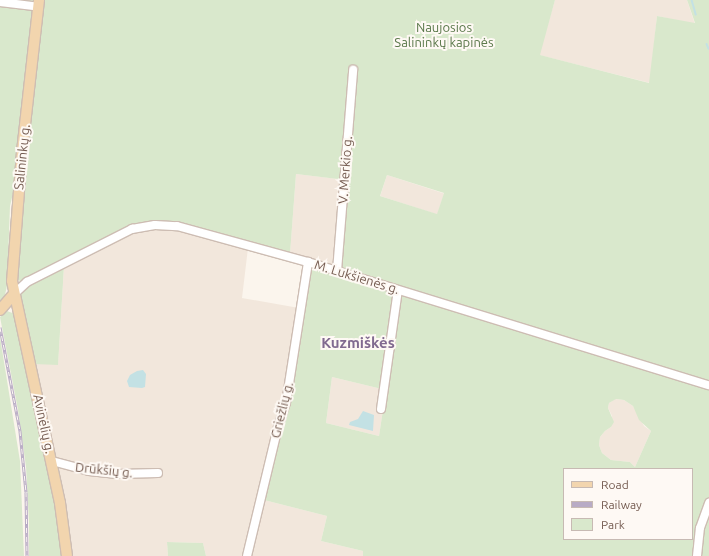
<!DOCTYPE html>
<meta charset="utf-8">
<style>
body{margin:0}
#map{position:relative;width:709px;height:556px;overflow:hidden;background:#fbf5ed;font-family:Ubuntu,sans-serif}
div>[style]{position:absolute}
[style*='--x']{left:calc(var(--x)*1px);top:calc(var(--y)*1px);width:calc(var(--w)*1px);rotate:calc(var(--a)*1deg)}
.residential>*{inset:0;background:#f2e7dc;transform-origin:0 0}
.green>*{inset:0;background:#d9e8cc}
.water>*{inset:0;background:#c3e1e4}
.stream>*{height:1.5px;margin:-0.75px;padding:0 0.75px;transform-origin:0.75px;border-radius:0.75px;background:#c3e1e4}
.roads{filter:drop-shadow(1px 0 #cdbdb3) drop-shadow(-1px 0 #cdbdb3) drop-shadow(0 1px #cdbdb3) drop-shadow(0 -1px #cdbdb3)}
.minor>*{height:8px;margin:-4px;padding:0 4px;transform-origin:4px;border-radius:4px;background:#fff}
.major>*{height:10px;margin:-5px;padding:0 5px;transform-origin:5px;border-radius:5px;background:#f2d5ae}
.rail>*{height:3px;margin-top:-1.5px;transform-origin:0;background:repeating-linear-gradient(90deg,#fef9f4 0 4.5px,#b8abc5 0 9px);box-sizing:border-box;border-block:1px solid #b8abc5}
span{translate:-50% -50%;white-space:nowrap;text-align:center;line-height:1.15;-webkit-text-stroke:4px #fef9f4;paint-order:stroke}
.park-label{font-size:13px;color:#5b794b}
.street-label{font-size:13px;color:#755c51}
.quarter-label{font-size:15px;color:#816a90;font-weight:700}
.legend{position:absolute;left:563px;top:468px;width:130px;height:72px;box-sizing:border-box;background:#fef9f4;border:1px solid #c7bab3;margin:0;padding:5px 7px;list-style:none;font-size:12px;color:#755c51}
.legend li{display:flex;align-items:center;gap:8px;height:20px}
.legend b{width:20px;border:1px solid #c7bab3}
</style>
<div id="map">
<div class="residential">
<i style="clip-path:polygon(555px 0,687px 0,695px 24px,657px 16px,650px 83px,539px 55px)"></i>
<i style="clip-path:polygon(296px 174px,347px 180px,341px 269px,290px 254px)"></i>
<i style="left:387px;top:175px;width:60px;height:22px;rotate:18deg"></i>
<i style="clip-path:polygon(150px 228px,170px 228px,248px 248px,242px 298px,299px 308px,282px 411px,245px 556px,206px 556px,203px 543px,167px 542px,168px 556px,71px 556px,66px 506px,34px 364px,58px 364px,64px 266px,129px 234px)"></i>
<i style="clip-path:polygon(332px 377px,386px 390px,379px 436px,326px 423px)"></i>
<i style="clip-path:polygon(615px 399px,624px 400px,633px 406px,644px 426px,651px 431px,635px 467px,630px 462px,611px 460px,602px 453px,599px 445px,600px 437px,605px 431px,611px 427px,612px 416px,608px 408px,609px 403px)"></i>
<i style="clip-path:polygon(264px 500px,327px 516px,321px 541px,363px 551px,363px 556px,249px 556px)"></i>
</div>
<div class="green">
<i style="clip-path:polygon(0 0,35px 0,14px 189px,10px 206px,7px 286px,4px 299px,0 303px)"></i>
<i style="clip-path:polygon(evenodd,44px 0,555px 0,540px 55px,649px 83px,657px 16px,695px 23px,687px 0,709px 0,709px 382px,341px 269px,346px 180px,296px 174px,290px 254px,188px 225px,125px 229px,20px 281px,18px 280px,17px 274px,20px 213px,44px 0,387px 175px,444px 193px,437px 214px,380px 196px,387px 175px)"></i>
<i style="clip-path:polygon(64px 266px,58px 365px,34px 364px,20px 296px,27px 286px)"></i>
<i style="clip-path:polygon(evenodd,311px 266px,709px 389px,709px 556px,363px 556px,363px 551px,321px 541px,327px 516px,264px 500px,311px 266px,332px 377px,386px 390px,379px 436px,326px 423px,332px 377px,311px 266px,616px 399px,624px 400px,633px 406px,639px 420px,651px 431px,635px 467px,630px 462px,611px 460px,602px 453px,599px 445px,600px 437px,605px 431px,611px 427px,614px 422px,608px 408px,609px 403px,616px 399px,311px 266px,564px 469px,692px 469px,692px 539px,564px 539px,564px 469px)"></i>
<i style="clip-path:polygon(7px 311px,15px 314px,26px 360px,30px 393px,37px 408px,51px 477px,63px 556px,29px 556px,29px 522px,26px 467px,18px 410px,0 317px)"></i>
<i style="clip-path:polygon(0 337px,20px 461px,24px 556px,0 556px)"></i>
<i style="clip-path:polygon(167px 542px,203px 543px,206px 556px,168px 556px)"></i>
</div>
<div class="water">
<i style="clip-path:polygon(143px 370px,146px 374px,145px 387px,142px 388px,129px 387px,127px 381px,130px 375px,137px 371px)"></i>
<i style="clip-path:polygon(363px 411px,374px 415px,373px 431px,349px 425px,350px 422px,358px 419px)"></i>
</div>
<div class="stream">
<i style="--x:692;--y:0;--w:15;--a:74"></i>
<i style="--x:707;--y:44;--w:5;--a:68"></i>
</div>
<div class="roads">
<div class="minor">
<i style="--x:0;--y:2;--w:38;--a:7"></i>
<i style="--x:337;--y:271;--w:202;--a:-85.4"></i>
<i style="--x:14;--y:294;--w:18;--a:-43"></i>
<i style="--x:27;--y:282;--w:118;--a:-26.8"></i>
<i style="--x:132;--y:229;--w:23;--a:-10"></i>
<i style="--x:155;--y:225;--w:22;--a:3"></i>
<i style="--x:177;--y:226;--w:136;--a:15.4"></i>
<i style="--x:308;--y:262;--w:419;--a:17.1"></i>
<i style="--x:381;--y:409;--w:120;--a:-81.9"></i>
<i style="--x:52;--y:461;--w:38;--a:15"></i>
<i style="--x:89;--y:471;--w:28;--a:6"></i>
<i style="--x:117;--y:474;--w:41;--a:-1.4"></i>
<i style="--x:247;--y:556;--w:133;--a:-76.5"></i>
<i style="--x:278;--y:427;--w:25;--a:-72"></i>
<i style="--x:286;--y:403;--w:143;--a:-81.1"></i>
<i style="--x:697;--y:556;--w:28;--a:-84"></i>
<i style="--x:700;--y:528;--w:27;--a:-70"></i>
</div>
<div class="major">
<i style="--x:39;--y:0;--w:153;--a:96.4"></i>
<i style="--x:22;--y:152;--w:129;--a:94.4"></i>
<i style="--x:12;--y:281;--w:227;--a:77.8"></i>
<i style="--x:60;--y:503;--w:53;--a:82.5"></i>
<i style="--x:0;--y:310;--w:21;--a:-49"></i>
</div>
</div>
<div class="rail">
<i style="--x:0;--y:327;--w:106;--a:79.1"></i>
<i style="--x:20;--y:431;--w:61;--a:84.4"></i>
<i style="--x:26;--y:492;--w:64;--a:89.1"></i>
</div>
<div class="park-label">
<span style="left:444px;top:35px">Naujosios<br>Salininkų kapinės</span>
</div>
<div class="street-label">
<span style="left:22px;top:157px;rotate:-84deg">Salininkų g.</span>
<span style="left:345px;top:170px;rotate:-86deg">V. Merkio g.</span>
<span style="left:357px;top:277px;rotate:17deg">M. Lukšienės g.</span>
<span style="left:282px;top:410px;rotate:-76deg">Griežlių g.</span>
<span style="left:44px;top:424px;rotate:78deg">Avinėlių g.</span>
<span style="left:104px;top:470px;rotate:6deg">Drūkšių g.</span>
</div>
<div class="quarter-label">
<span style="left:358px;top:343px">Kuzmiškės</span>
</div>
<ul class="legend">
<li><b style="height:5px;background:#f2d5ae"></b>Road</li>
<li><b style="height:5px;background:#b8abc5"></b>Railway</li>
<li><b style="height:11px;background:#d9e8cc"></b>Park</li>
</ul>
</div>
